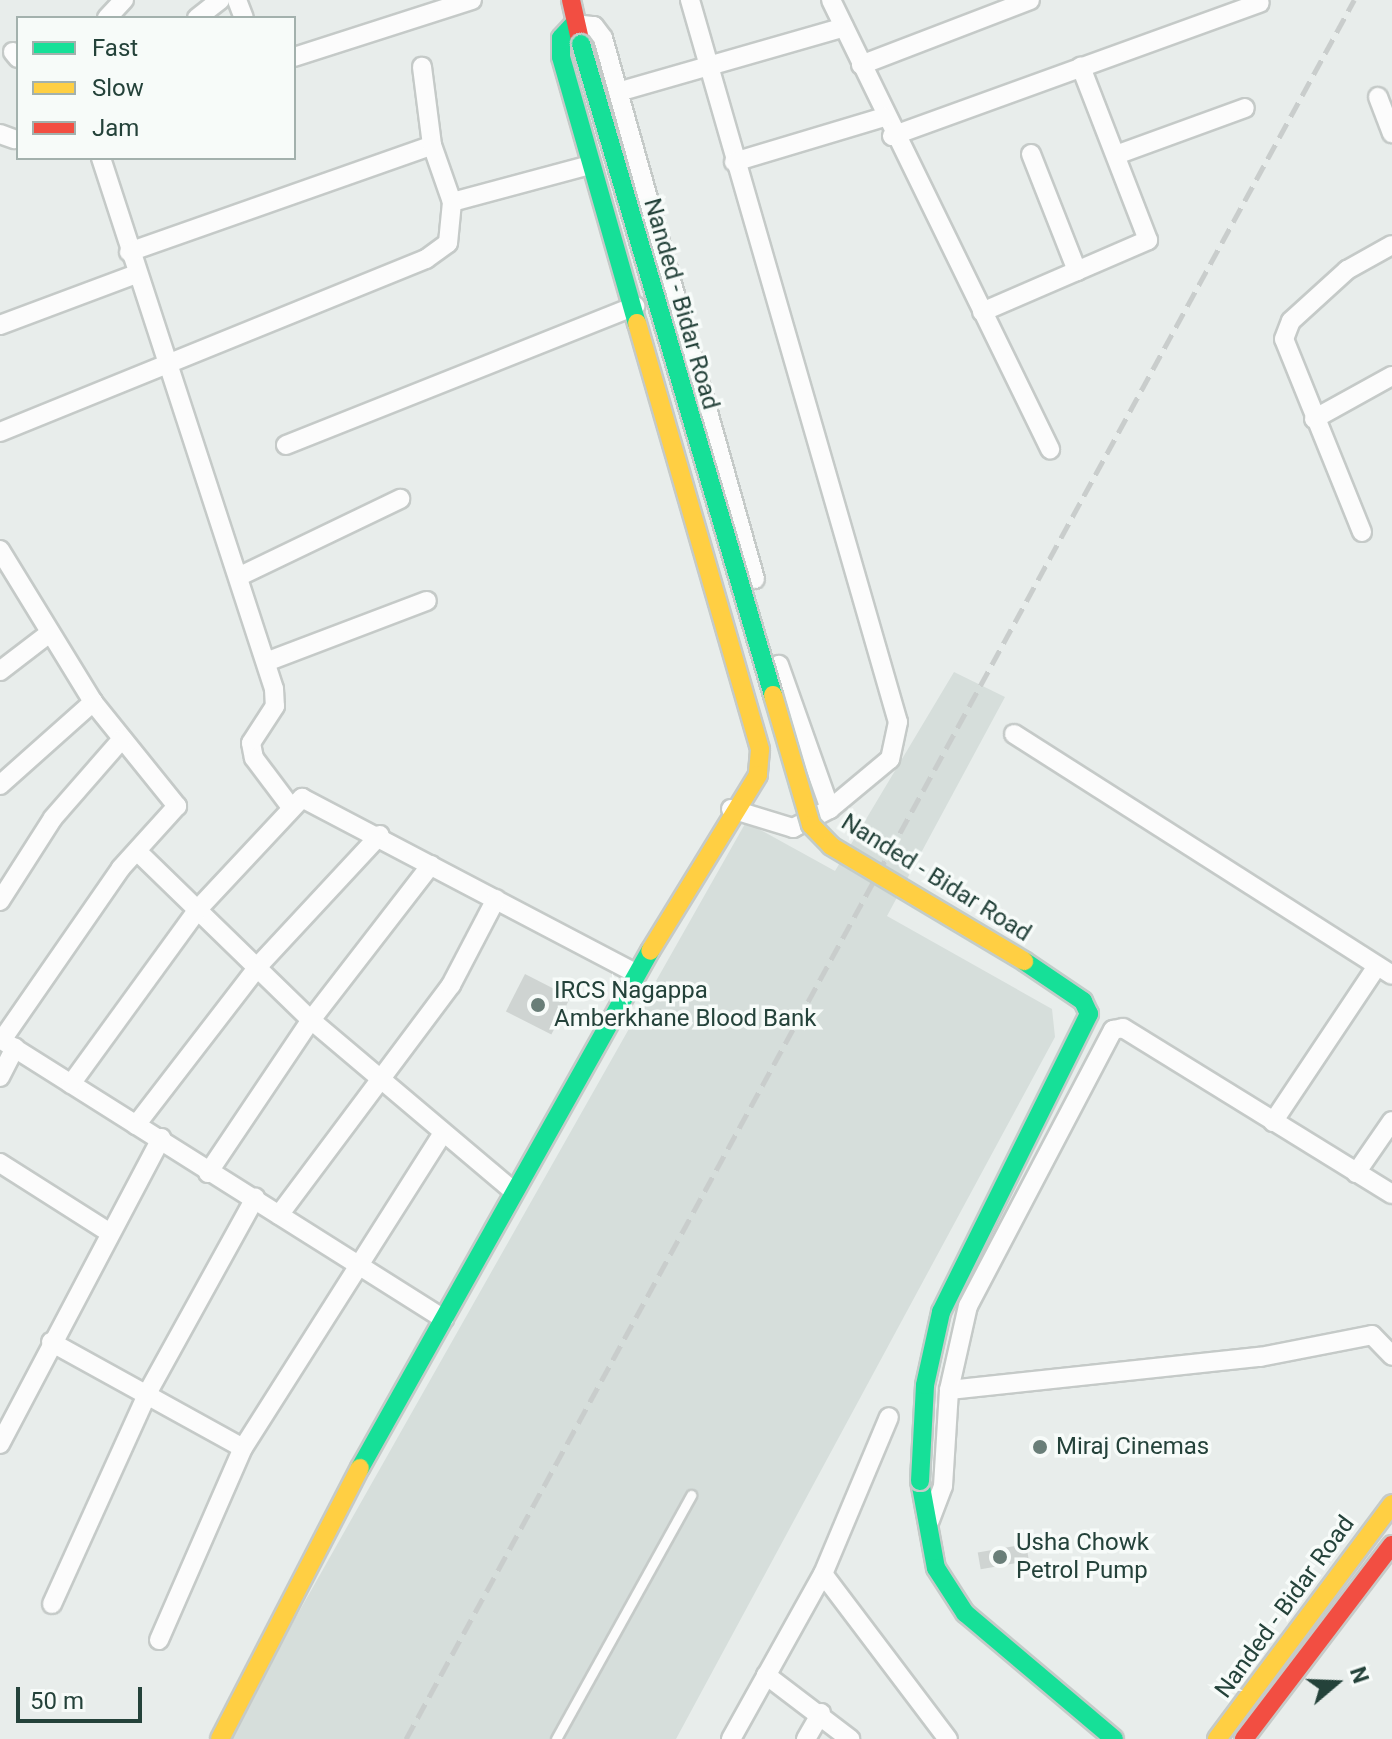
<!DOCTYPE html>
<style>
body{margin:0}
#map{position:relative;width:1392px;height:1739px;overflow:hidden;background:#e8edeb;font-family:Roboto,sans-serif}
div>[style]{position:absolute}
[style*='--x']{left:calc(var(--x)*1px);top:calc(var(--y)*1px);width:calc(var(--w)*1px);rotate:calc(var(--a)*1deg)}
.built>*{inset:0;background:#d6dedb}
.building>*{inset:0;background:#cfd4d2;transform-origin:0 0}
.roads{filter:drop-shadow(2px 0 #c5cac8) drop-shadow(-2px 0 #c5cac8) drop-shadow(0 2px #c5cac8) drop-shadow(0 -2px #c5cac8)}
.lane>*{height:9px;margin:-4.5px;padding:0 4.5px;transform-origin:4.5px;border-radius:4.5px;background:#fcfcfc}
.street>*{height:18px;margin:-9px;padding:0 9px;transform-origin:9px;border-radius:9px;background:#fcfcfc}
.fast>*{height:18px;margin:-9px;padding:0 9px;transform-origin:9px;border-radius:9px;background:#16e098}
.slow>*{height:18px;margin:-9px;padding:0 9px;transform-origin:9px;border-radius:9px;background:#ffcf43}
.jam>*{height:18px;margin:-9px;padding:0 9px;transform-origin:9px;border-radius:9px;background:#f24e42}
.rail>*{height:5px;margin-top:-2.5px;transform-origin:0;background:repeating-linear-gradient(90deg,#c9cdcc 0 16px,transparent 0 24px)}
.bridges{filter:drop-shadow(2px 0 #c3ccc9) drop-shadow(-2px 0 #c3ccc9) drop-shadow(0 2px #c3ccc9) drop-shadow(0 -2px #c3ccc9)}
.fast-bridge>*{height:18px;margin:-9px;padding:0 9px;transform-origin:9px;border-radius:9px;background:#16e098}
.slow-bridge>*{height:18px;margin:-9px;padding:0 9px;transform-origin:9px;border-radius:9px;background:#ffcf43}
.dots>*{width:22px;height:22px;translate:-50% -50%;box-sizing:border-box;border:4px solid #f7fbf9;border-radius:50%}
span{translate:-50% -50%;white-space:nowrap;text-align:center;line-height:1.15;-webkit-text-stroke:7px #f7fbf9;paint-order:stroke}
.street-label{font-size:24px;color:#24423a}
.poi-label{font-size:24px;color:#24423a}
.left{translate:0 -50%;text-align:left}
.legend{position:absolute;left:16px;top:16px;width:280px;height:144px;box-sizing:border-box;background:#f7fbf9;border:2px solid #a3b1ad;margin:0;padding:10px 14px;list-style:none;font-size:24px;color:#24423a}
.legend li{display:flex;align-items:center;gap:16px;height:40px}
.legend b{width:40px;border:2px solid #a3b1ad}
.north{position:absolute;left:1296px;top:1643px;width:80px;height:80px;-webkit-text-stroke:6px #f7fbf9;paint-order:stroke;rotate:71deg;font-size:22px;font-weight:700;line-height:32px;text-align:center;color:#24423a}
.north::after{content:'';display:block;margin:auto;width:28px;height:36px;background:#24423a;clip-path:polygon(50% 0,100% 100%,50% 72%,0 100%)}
.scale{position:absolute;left:16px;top:1687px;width:126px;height:36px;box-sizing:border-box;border:4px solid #24423a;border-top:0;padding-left:10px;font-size:24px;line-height:28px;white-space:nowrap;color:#24423a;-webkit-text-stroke:6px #f7fbf9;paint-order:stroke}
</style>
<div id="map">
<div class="built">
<i style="clip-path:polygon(954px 672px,1005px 697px,887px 916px,1052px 1009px,1055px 1037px,676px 1739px,227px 1739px,746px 822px,835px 871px)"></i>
</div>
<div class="building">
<i style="left:525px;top:974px;width:51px;height:42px;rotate:27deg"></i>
<i style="left:1026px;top:1544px;width:17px;height:49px;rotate:80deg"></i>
</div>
<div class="roads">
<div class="lane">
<i style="--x:556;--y:1739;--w:279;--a:-61"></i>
</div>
<div class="street">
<i style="--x:237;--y:0;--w:19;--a:69"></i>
<i style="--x:690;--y:0;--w:751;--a:73.93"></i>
<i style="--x:898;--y:722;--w:38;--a:102"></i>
<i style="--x:890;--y:759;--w:78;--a:140.2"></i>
<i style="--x:831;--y:0;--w:500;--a:64"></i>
<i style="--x:107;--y:18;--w:25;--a:-47"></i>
<i style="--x:197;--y:18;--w:29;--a:-38"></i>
<i style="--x:574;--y:24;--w:20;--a:6"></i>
<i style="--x:594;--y:26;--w:15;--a:53"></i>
<i style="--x:603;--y:38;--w:562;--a:74.31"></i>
<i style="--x:13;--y:52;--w:8;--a:50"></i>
<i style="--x:294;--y:57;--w:187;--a:-17.8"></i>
<i style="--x:861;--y:65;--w:181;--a:-21"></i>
<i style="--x:618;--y:92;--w:235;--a:-16"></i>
<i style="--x:1378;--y:97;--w:39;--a:69"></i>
<i style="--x:0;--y:134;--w:15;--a:20"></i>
<i style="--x:892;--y:136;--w:391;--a:-19.9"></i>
<i style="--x:1031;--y:154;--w:126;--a:68.5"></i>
<i style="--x:1116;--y:155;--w:137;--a:-20"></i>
<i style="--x:101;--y:158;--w:558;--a:71.95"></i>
<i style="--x:274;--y:689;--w:17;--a:87"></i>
<i style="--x:275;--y:706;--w:44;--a:123"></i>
<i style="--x:251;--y:743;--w:15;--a:79"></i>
<i style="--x:254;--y:758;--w:60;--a:53.1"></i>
<i style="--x:734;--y:162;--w:157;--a:-16.7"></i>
<i style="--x:452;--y:202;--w:143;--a:-15"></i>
<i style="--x:129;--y:252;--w:321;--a:-19.4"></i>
<i style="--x:982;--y:312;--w:181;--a:-23.4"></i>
<i style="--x:1148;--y:240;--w:186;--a:-111.2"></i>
<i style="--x:0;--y:325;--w:143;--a:-20.5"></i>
<i style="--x:1314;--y:419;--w:89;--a:-28.9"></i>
<i style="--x:0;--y:432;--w:460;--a:-22.1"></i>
<i style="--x:426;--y:259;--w:27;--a:-36"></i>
<i style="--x:448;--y:243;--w:41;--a:-84.4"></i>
<i style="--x:452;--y:202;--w:60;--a:-109.3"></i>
<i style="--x:432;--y:145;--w:79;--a:-97.3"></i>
<i style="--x:286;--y:445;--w:376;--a:-21.7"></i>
<i style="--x:1362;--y:532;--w:208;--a:-112"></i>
<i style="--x:1284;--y:339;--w:19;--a:-69"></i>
<i style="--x:1291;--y:321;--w:76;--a:-42.3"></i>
<i style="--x:1347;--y:270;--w:51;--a:-29.1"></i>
<i style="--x:0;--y:550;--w:178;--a:58.5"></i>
<i style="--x:93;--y:702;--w:134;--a:51.1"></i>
<i style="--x:177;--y:806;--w:84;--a:132.1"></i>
<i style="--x:121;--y:868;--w:209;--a:124.7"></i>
<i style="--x:240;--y:576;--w:178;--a:-25.7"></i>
<i style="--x:266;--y:662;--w:172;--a:-20.8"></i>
<i style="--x:0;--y:671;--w:59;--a:-37.5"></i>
<i style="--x:1014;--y:734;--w:448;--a:32.5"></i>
<i style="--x:0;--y:785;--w:125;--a:-41.7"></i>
<i style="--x:731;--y:809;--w:65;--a:17"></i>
<i style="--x:793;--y:828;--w:42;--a:-27.2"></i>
<i style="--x:830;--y:809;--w:153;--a:-109.5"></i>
<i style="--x:137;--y:851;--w:243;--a:44.2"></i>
<i style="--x:311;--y:1020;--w:265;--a:40.2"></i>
<i style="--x:0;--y:901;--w:98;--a:-57.4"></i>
<i style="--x:53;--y:818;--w:105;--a:-48.9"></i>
<i style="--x:0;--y:1039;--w:525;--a:32.24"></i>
<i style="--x:0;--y:1077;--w:33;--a:-63"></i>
<i style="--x:71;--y:1084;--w:218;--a:-54"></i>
<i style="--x:199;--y:908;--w:151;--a:-46.9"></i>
<i style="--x:302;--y:798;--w:378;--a:27.7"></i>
<i style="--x:1273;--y:1122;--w:187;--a:-56.3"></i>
<i style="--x:136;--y:1125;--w:203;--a:-52.4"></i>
<i style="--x:260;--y:964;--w:176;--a:-47.1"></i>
<i style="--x:0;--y:1163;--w:127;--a:32.4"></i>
<i style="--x:208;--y:1173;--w:184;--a:-56.1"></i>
<i style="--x:311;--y:1020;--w:196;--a:-52.3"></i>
<i style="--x:1356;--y:1173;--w:63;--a:-55.3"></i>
<i style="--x:279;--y:1215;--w:287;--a:-53.2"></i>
<i style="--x:451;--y:985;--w:97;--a:-62.4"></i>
<i style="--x:51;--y:1342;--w:219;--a:28.9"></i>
<i style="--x:949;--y:1390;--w:313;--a:-6.1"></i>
<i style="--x:1260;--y:1357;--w:114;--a:-11.1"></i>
<i style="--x:1372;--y:1335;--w:29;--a:46"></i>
<i style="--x:0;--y:1444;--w:346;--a:-62.2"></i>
<i style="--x:930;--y:1520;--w:36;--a:-69"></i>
<i style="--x:943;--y:1486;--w:96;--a:-86.4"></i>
<i style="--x:949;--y:1390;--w:86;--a:-77.3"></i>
<i style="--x:968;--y:1306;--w:312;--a:-62.3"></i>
<i style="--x:1113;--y:1030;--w:10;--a:-11"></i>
<i style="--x:1123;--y:1028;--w:316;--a:31.7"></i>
<i style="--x:823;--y:1574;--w:207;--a:52.9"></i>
<i style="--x:52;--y:1604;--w:233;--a:-65.6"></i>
<i style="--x:148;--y:1392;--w:222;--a:-61.1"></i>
<i style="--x:159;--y:1640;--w:210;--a:-66.4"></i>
<i style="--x:243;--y:1448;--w:371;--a:-57.6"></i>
<i style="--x:766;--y:1675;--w:106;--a:37.3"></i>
<i style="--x:731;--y:1739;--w:189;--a:-60.9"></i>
<i style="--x:823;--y:1574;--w:170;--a:-67.2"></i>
<i style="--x:806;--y:1739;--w:30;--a:-60"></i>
</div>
<div class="fast">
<i style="--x:574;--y:24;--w:19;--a:133"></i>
<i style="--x:561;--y:38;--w:19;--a:90"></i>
<i style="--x:561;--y:57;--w:277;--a:74.1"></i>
<i style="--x:360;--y:1468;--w:593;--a:-60.71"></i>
<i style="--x:920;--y:1481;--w:88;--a:79.6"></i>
<i style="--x:936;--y:1568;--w:54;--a:57.2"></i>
<i style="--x:965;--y:1613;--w:195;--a:40.2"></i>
</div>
<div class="slow">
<i style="--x:637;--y:323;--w:444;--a:73.9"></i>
<i style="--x:760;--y:750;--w:25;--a:95"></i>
<i style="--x:758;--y:775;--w:206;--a:121.5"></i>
<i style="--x:220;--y:1739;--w:305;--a:-62.7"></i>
<i style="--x:1217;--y:1739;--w:293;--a:-53.3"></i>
</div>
<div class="jam">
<i style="--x:571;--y:0;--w:45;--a:77.2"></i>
<i style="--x:1244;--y:1739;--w:244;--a:-52.7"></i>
</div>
</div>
<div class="rail">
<i style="--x:406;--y:1739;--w:1981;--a:-61.4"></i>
</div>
<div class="bridges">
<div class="fast-bridge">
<i style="--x:581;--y:44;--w:679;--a:73.57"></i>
<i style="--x:920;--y:1481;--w:96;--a:-87"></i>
<i style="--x:925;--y:1385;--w:75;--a:-77.6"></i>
<i style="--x:941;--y:1312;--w:333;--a:-63.6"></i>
<i style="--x:1089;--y:1014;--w:14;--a:-115"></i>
<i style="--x:1083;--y:1001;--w:71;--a:-145.9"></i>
</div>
<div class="slow-bridge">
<i style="--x:773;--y:695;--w:135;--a:73.7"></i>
<i style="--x:811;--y:825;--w:29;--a:46"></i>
<i style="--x:831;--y:846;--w:225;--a:30.8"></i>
</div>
</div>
<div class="dots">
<i style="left:538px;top:1005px;background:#697e78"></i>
<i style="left:1040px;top:1447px;background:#697e78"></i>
<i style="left:1000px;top:1557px;background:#697e78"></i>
</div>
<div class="street-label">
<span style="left:681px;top:304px;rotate:74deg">Nanded - Bidar Road</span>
<span style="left:936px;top:878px;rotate:32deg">Nanded - Bidar Road</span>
<span style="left:1285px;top:1607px;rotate:-54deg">Nanded - Bidar Road</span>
</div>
<div class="poi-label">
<span class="left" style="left:554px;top:1005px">IRCS Nagappa<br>Amberkhane Blood Bank</span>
<span class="left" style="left:1056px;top:1447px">Miraj Cinemas</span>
<span class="left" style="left:1016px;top:1557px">Usha Chowk<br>Petrol Pump</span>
</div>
<ul class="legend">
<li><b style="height:10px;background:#16e098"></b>Fast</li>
<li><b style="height:10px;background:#ffcf43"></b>Slow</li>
<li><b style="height:10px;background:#f24e42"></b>Jam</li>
</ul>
<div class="north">N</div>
<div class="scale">50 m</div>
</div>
